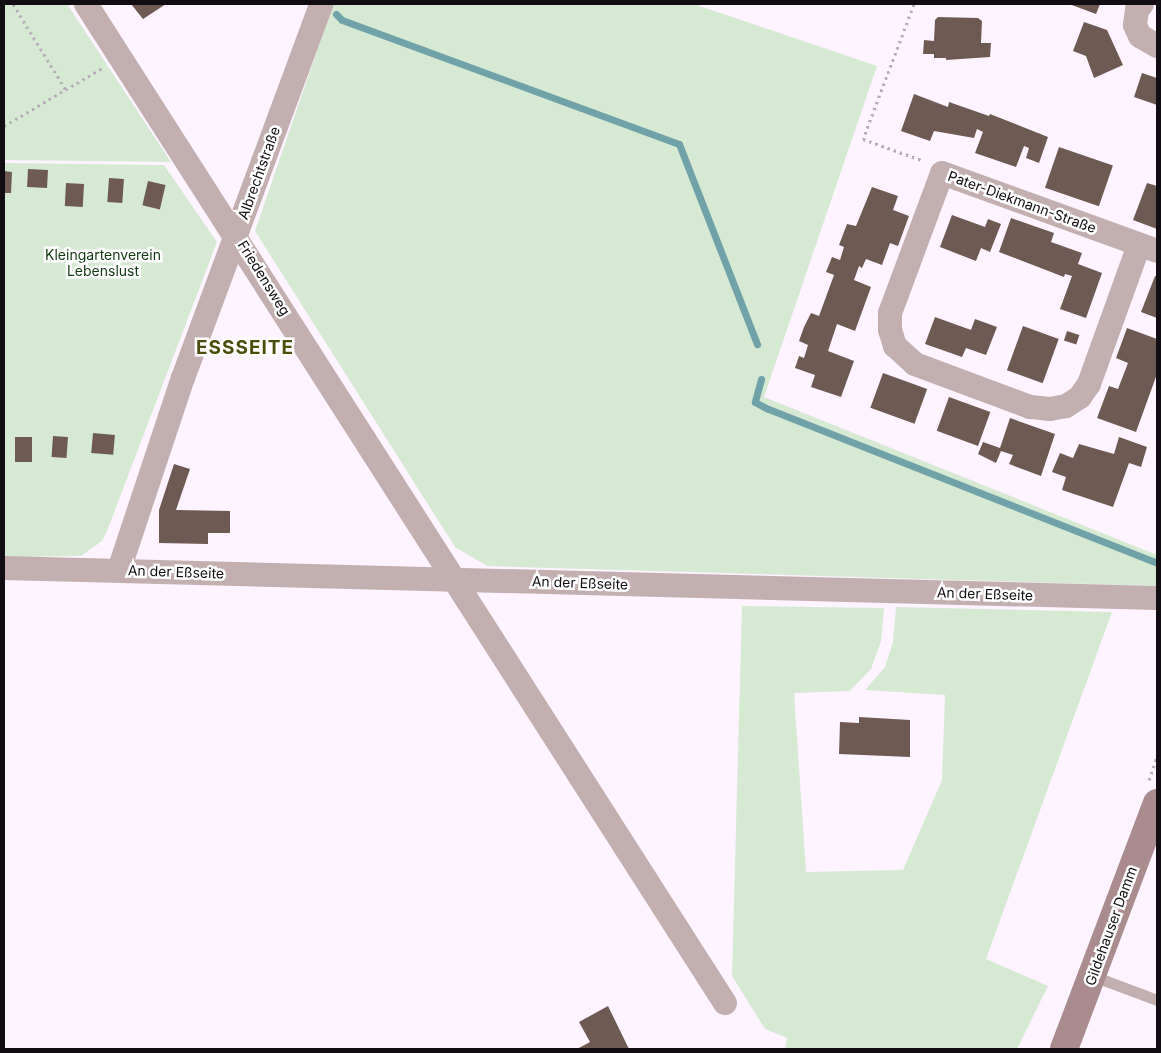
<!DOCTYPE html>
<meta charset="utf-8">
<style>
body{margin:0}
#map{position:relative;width:1161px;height:1053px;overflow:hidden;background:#fdf4ff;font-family:Inter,sans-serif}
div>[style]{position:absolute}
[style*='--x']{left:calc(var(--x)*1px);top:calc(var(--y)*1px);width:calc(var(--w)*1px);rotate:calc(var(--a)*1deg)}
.green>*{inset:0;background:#d6ead3}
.stream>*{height:7px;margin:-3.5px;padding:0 3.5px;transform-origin:3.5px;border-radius:3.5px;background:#71a1a9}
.building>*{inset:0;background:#6f5a53;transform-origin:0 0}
.path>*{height:3px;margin-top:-1.5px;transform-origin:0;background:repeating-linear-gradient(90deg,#b4acb6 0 2.5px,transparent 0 6.5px)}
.lane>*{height:11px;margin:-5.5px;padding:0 5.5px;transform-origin:5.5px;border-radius:5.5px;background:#c4afb0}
.street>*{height:24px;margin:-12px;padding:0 12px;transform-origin:12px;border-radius:12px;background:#c4afb0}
.secondary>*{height:28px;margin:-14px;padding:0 14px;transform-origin:14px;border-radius:14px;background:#aa8c8e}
span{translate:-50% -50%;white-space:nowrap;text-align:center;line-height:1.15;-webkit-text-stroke:5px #fff;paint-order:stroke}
.street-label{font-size:14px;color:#120d13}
.park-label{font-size:14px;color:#11380e}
.district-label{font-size:19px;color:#4c4c0e;font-weight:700;letter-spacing:1px}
.frame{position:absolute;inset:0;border:5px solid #120d13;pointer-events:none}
</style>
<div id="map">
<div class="green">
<i style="clip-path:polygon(4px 4px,67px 4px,171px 162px,4px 160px)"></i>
<i style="clip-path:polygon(333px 4px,694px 4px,877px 66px,764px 397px,1157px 555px,1157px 586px,487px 566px,455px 547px,255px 231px)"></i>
<i style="clip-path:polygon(4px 163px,164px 165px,217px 242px,107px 531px,102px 541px,81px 556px,4px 557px)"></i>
<i style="clip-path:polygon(742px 606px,884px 608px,881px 641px,871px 669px,850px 691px,794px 693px,806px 872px,903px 870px,942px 780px,945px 695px,865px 690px,885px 667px,893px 642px,896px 607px,1112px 612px,986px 959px,1048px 986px,1017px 1049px,785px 1049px,787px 1038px,765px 1029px,732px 976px)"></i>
</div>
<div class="stream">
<i style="--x:336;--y:14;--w:8;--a:45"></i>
<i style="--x:342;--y:20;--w:359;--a:20.2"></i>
<i style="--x:679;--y:144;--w:215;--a:68.7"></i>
<i style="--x:761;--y:379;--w:24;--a:105"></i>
<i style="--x:755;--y:402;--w:13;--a:29"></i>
<i style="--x:766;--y:408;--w:421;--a:21.6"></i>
</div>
<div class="building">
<i style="clip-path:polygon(131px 4px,166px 4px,143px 19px)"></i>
<i style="clip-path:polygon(1069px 4px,1100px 4px,1096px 14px)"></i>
<i style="clip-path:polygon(938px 17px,978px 18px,982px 21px,981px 43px,991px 43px,990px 57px,946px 60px,946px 58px,934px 58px,934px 54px,923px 54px,924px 40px,934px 41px,935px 20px)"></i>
<i style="clip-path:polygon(1084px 22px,1107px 30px,1123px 65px,1094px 78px,1086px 56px,1073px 51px)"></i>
<i style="clip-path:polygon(1142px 73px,1157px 78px,1157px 105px,1134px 97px)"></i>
<i style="clip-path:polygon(914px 94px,948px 107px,949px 102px,989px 116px,990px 114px,1048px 137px,1039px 163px,1026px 158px,1029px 148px,1024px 146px,1016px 167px,975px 153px,983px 132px,977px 129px,974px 138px,934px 131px,930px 141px,901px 131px)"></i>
<i style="left:1059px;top:147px;width:57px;height:43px;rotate:19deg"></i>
<i style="left:28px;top:169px;width:20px;height:18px;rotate:3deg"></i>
<i style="clip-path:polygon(4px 171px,12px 172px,11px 193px,4px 193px)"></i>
<i style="left:109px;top:178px;width:15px;height:24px;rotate:4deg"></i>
<i style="left:148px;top:181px;width:18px;height:25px;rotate:13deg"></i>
<i style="left:66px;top:183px;width:18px;height:23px;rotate:3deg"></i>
<i style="clip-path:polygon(1147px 183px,1157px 186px,1157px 229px,1133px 220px)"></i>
<i style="clip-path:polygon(872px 187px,898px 196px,893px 210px,909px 216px,898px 246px,890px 243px,882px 265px,866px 259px,862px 268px,859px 266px,854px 280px,871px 287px,855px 331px,837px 324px,828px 351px,854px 361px,841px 397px,811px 387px,815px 375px,795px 368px,799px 356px,804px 358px,808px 345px,799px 341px,804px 327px,811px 313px,819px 316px,834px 275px,826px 272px,832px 257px,840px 260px,844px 247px,839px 245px,847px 224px,856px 226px)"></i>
<i style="clip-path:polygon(952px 215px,985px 227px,988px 219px,1001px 224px,990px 252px,981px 248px,976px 261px,940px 247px)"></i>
<i style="clip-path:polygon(1011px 218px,1054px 233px,1051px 242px,1082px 253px,1078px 264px,1102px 273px,1086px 318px,1060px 309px,1072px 276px,1065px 274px,1064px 277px,999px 252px)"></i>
<i style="clip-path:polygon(1155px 276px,1157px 277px,1157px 318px,1141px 312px)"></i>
<i style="clip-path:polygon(935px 317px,971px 330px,975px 319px,997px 327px,986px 355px,966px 348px,962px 357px,925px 344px)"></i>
<i style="left:1023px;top:326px;width:38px;height:47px;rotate:20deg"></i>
<i style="clip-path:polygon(1127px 328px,1157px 339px,1157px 374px,1136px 432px,1097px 418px,1109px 386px,1118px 389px,1128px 363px,1116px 358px)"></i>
<i style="left:1067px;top:331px;width:13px;height:10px;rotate:18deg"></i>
<i style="left:883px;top:373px;width:47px;height:37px;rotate:20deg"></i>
<i style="left:949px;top:397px;width:44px;height:36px;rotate:20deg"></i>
<i style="clip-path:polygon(1010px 418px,1055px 434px,1041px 476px,1009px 464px,1013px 455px,1001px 451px,996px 463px,978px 454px,983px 442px,1000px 448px)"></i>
<i style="left:93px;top:433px;width:22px;height:20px;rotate:5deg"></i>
<i style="left:53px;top:436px;width:15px;height:21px;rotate:4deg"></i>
<i style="left:15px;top:437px;width:17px;height:25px"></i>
<i style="clip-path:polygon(1119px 437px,1147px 447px,1141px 467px,1129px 463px,1113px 507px,1062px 490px,1066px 477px,1052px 472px,1060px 453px,1073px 458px,1079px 444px,1114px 454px)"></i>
<i style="clip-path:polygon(174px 464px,190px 469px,176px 510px,230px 511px,230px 533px,208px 533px,208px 544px,159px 543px,159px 510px)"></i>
<i style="clip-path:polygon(859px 717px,910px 720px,910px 757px,839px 754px,840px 722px,859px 723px)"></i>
<i style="clip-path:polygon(608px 1006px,629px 1049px,577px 1049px,590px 1042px,579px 1022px)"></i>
</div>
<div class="path">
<i style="--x:13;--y:4;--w:101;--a:58.4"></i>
<i style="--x:914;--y:4;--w:144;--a:110.7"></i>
<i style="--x:863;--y:139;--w:65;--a:19.8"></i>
<i style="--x:4;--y:126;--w:114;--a:-30.6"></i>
<i style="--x:1149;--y:780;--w:24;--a:-71"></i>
</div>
<div class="lane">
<i style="--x:1093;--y:976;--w:68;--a:20.6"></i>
</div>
<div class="street">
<i style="--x:86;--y:4;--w:1186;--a:57.4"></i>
<i style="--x:1142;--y:4;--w:8;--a:130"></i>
<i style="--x:1137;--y:10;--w:15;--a:98"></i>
<i style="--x:1135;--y:25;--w:12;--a:66"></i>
<i style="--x:1140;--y:36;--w:20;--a:30"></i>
<i style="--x:1139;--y:245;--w:148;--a:109.8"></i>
<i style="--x:1089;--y:384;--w:16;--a:125"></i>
<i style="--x:1080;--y:397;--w:17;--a:147"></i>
<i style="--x:1066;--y:406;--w:16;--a:169"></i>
<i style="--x:1050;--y:409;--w:20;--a:-174"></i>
<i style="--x:1030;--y:407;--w:123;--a:-159.5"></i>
<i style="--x:915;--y:364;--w:27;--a:-138"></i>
<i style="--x:895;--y:346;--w:17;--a:-107"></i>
<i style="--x:890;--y:330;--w:17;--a:-90"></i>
<i style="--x:890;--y:313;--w:149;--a:-69.6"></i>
<i style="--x:942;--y:173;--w:229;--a:19.9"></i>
<i style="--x:4;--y:568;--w:1153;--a:1.49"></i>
<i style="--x:119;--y:570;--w:202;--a:-71.6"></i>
<i style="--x:183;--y:378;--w:399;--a:-69.7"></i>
</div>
<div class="secondary">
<i style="--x:1064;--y:1049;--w:263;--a:-69.3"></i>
</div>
<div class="street-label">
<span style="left:259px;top:173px;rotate:-70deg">Albrechtstraße</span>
<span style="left:1022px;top:202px;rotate:20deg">Pater-Diekmann-Straße</span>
<span style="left:264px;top:278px;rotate:58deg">Friedensweg</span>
<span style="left:176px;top:572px;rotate:2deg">An der Eßseite</span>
<span style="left:580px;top:583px;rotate:2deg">An der Eßseite</span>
<span style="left:985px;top:594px;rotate:2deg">An der Eßseite</span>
<span style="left:1111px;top:926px;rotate:-70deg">Gildehauser Damm</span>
</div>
<div class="park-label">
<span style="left:103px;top:263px">Kleingartenverein<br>Lebenslust</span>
</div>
<div class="district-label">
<span style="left:245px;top:348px">ESSSEITE</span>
</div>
<div class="frame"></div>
</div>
